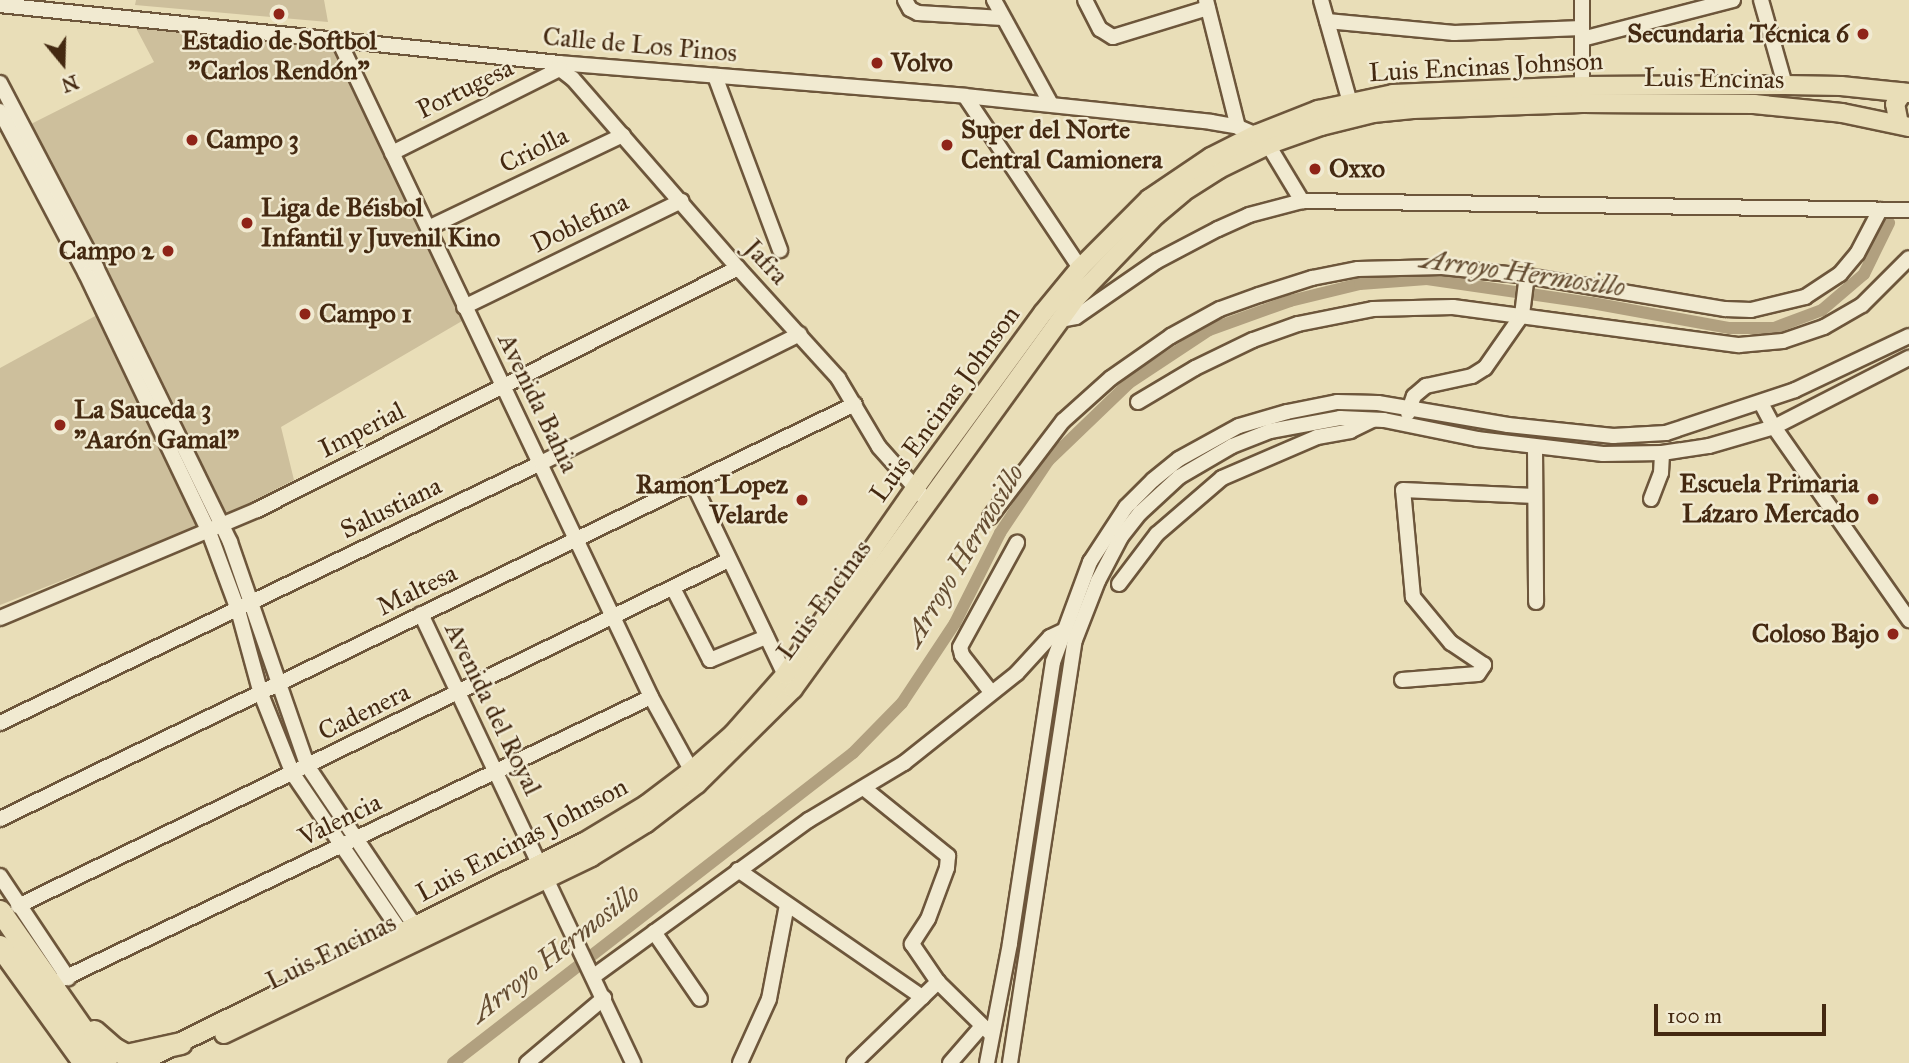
<!DOCTYPE html>
<meta charset="utf-8">
<style>
body{margin:0}
#map{position:relative;width:1909px;height:1063px;overflow:hidden;background:#e9deb8;font-family:"IM FELL Great Primer",serif}
div>[style]{position:absolute}
[style*='--x']{left:calc(var(--x)*1px);top:calc(var(--y)*1px);width:calc(var(--w)*1px);rotate:calc(var(--a)*1deg)}
.green>*{inset:0;background:#cdbf9c}
.canal>*{height:12px;margin:-6px;padding:0 6px;transform-origin:6px;border-radius:6px;background:#b1a07f}
.roads{filter:drop-shadow(2px 0 #6d563b) drop-shadow(-2px 0 #6d563b) drop-shadow(0 2px #6d563b) drop-shadow(0 -2px #6d563b)}
.minor>*{height:14px;margin:-7px;padding:0 7px;transform-origin:7px;border-radius:7px;background:#f1ead1}
.major>*{height:18px;margin:-9px;padding:0 9px;transform-origin:9px;border-radius:9px;background:#e9deb8}
.highway>*{height:21px;margin:-10.5px;padding:0 10.5px;transform-origin:10.5px;border-radius:10.5px;background:#e9deb8}
.dots>*{width:19px;height:19px;translate:-50% -50%;box-sizing:border-box;border:4px solid #f1ead1;border-radius:50%}
span{translate:-50% -50%;white-space:nowrap;text-align:center;line-height:1.15;-webkit-text-stroke:5px #f1ead1;paint-order:stroke}
.poi-label{font-size:26px;color:#442911;font-weight:700}
.right{translate:-100% -50%;text-align:right}
.left{translate:0 -50%;text-align:left}
.street-label{font-size:26px;color:#442911}
.water-label{font-size:28px;color:#654d32;font-style:italic}
.north{position:absolute;left:28px;top:28px;width:70px;height:70px;-webkit-text-stroke:5px #f1ead1;paint-order:stroke;rotate:161deg;font-size:19px;font-weight:700;line-height:28px;text-align:center;color:#442911}
.north::after{content:'';display:block;margin:auto;width:24px;height:32px;background:#442911;clip-path:polygon(50% 0,100% 100%,50% 72%,0 100%)}
.scale{position:absolute;left:1654px;top:1004px;width:172px;height:32px;box-sizing:border-box;border:4px solid #442911;border-top:0;padding-left:9px;font-size:21px;line-height:24px;white-space:nowrap;color:#442911;-webkit-text-stroke:5px #f1ead1;paint-order:stroke}
</style>
<div id="map">
<div class="green">
<i style="clip-path:polygon(136px 0,324px 0,328px 22px,135px 5px)"></i>
<i style="clip-path:polygon(136px 28px,333px 48px,462px 321px,281px 427px,294px 480px,225px 516px,29px 125px,154px 62px)"></i>
<i style="clip-path:polygon(97px 315px,200px 526px,0 605px,0 368px)"></i>
</div>
<div class="canal">
<i style="--x:453;--y:1063;--w:506;--a:-37.78"></i>
<i style="--x:853;--y:753;--w:70;--a:-45.6"></i>
<i style="--x:902;--y:703;--w:96;--a:-56.5"></i>
<i style="--x:955;--y:623;--w:101;--a:-63.4"></i>
<i style="--x:1000;--y:533;--w:87;--a:-56.3"></i>
<i style="--x:1048;--y:461;--w:112;--a:-43.9"></i>
<i style="--x:1129;--y:383;--w:96;--a:-33.5"></i>
<i style="--x:1209;--y:330;--w:86;--a:-19.7"></i>
<i style="--x:1290;--y:301;--w:72;--a:-13.7"></i>
<i style="--x:1360;--y:284;--w:67;--a:-4.3"></i>
<i style="--x:1427;--y:279;--w:167;--a:8.3"></i>
<i style="--x:1592;--y:303;--w:140;--a:10.3"></i>
<i style="--x:1730;--y:328;--w:44;--a:0"></i>
<i style="--x:1774;--y:328;--w:51;--a:-20.6"></i>
<i style="--x:1822;--y:310;--w:55;--a:-40.6"></i>
<i style="--x:1864;--y:274;--w:57;--a:-63.9"></i>
</div>
<div class="roads">
<div class="minor">
<i style="--x:905;--y:0;--w:10;--a:61"></i>
<i style="--x:910;--y:9;--w:9;--a:27"></i>
<i style="--x:918;--y:13;--w:85;--a:3.4"></i>
<i style="--x:994;--y:0;--w:119;--a:61.3"></i>
<i style="--x:1085;--y:0;--w:33;--a:63"></i>
<i style="--x:1100;--y:29;--w:15;--a:32"></i>
<i style="--x:1113;--y:37;--w:99;--a:-17"></i>
<i style="--x:1206;--y:0;--w:131;--a:75.9"></i>
<i style="--x:1321;--y:0;--w:117;--a:74.2"></i>
<i style="--x:1582;--y:0;--w:95;--a:90"></i>
<i style="--x:1761;--y:0;--w:88;--a:74.2"></i>
<i style="--x:0;--y:5;--w:562;--a:5.92"></i>
<i style="--x:559;--y:63;--w:407;--a:4.6"></i>
<i style="--x:965;--y:96;--w:247;--a:6"></i>
<i style="--x:1211;--y:122;--w:27;--a:10"></i>
<i style="--x:1238;--y:127;--w:28;--a:23"></i>
<i style="--x:1264;--y:138;--w:74;--a:58.9"></i>
<i style="--x:1327;--y:21;--w:128;--a:5.4"></i>
<i style="--x:1454;--y:33;--w:128;--a:-2.2"></i>
<i style="--x:1582;--y:39;--w:156;--a:-14.5"></i>
<i style="--x:339;--y:41;--w:726;--a:64.56"></i>
<i style="--x:651;--y:697;--w:91;--a:61.2"></i>
<i style="--x:559;--y:63;--w:6;--a:81"></i>
<i style="--x:560;--y:69;--w:16;--a:38"></i>
<i style="--x:573;--y:79;--w:251;--a:48.9"></i>
<i style="--x:738;--y:268;--w:149;--a:47.7"></i>
<i style="--x:838;--y:378;--w:80;--a:59.3"></i>
<i style="--x:879;--y:447;--w:74;--a:48.3"></i>
<i style="--x:715;--y:76;--w:186;--a:69.5"></i>
<i style="--x:0;--y:83;--w:208;--a:62.4"></i>
<i style="--x:96;--y:267;--w:306;--a:64"></i>
<i style="--x:230;--y:542;--w:238;--a:70.9"></i>
<i style="--x:308;--y:767;--w:202;--a:56.1"></i>
<i style="--x:965;--y:96;--w:207;--a:56.2"></i>
<i style="--x:0;--y:111;--w:184;--a:62.2"></i>
<i style="--x:86;--y:274;--w:286;--a:64.5"></i>
<i style="--x:209;--y:532;--w:83;--a:69.6"></i>
<i style="--x:238;--y:610;--w:87;--a:74.7"></i>
<i style="--x:261;--y:694;--w:86;--a:68.2"></i>
<i style="--x:293;--y:774;--w:202;--a:55.7"></i>
<i style="--x:392;--y:153;--w:188;--a:-26.6"></i>
<i style="--x:428;--y:228;--w:216;--a:-25.5"></i>
<i style="--x:464;--y:307;--w:242;--a:-26"></i>
<i style="--x:1061;--y:320;--w:15;--a:-11"></i>
<i style="--x:1076;--y:317;--w:98;--a:-34.7"></i>
<i style="--x:1157;--y:261;--w:69;--a:-27.7"></i>
<i style="--x:1218;--y:229;--w:34;--a:-24"></i>
<i style="--x:1249;--y:215;--w:55;--a:-14.8"></i>
<i style="--x:1302;--y:201;--w:607;--a:0.85"></i>
<i style="--x:1138;--y:402;--w:66;--a:-30.8"></i>
<i style="--x:1195;--y:368;--w:64;--a:-25.8"></i>
<i style="--x:1253;--y:340;--w:48;--a:-19.6"></i>
<i style="--x:1298;--y:324;--w:76;--a:-11.3"></i>
<i style="--x:1373;--y:309;--w:80;--a:-1.4"></i>
<i style="--x:1453;--y:307;--w:289;--a:7.6"></i>
<i style="--x:1739;--y:345;--w:44;--a:-5.2"></i>
<i style="--x:1783;--y:341;--w:43;--a:-18.9"></i>
<i style="--x:1824;--y:327;--w:44;--a:-30.1"></i>
<i style="--x:1862;--y:305;--w:66;--a:-45"></i>
<i style="--x:1761;--y:403;--w:27;--a:62"></i>
<i style="--x:1774;--y:427;--w:236;--a:55"></i>
<i style="--x:1408;--y:413;--w:18;--a:-71"></i>
<i style="--x:1414;--y:396;--w:16;--a:-40"></i>
<i style="--x:1426;--y:386;--w:47;--a:-12.3"></i>
<i style="--x:1472;--y:376;--w:15;--a:-32"></i>
<i style="--x:1485;--y:368;--w:65;--a:-55.1"></i>
<i style="--x:1522;--y:315;--w:39;--a:-83"></i>
<i style="--x:1535;--y:447;--w:155;--a:89.6"></i>
<i style="--x:693;--y:483;--w:220;--a:64.4"></i>
<i style="--x:1651;--y:499;--w:28;--a:-69"></i>
<i style="--x:1661;--y:473;--w:20;--a:-87"></i>
<i style="--x:990;--y:517;--w:121;--a:-52.8"></i>
<i style="--x:1063;--y:421;--w:64;--a:-41.9"></i>
<i style="--x:1111;--y:378;--w:73;--a:-35"></i>
<i style="--x:1171;--y:336;--w:56;--a:-28.9"></i>
<i style="--x:1220;--y:309;--w:41;--a:-19.7"></i>
<i style="--x:1259;--y:295;--w:56;--a:-17.8"></i>
<i style="--x:1312;--y:278;--w:47;--a:-11.1"></i>
<i style="--x:1358;--y:269;--w:84;--a:-1.4"></i>
<i style="--x:1442;--y:267;--w:85;--a:6"></i>
<i style="--x:1527;--y:276;--w:201;--a:9.5"></i>
<i style="--x:1725;--y:309;--w:26;--a:2"></i>
<i style="--x:1751;--y:310;--w:56;--a:-13.5"></i>
<i style="--x:1805;--y:297;--w:42;--a:-33.3"></i>
<i style="--x:1840;--y:274;--w:26;--a:-50"></i>
<i style="--x:1857;--y:254;--w:50;--a:-62.4"></i>
<i style="--x:1119;--y:584;--w:63;--a:-52.8"></i>
<i style="--x:1157;--y:534;--w:86;--a:-40.7"></i>
<i style="--x:1222;--y:478;--w:103;--a:-23.3"></i>
<i style="--x:1317;--y:437;--w:34;--a:-10"></i>
<i style="--x:1350;--y:431;--w:25;--a:-26"></i>
<i style="--x:673;--y:588;--w:81;--a:62.8"></i>
<i style="--x:710;--y:660;--w:61;--a:-22.3"></i>
<i style="--x:421;--y:614;--w:497;--a:64.7"></i>
<i style="--x:0;--y:618;--w:279;--a:-22.8"></i>
<i style="--x:257;--y:510;--w:538;--a:-26.71"></i>
<i style="--x:1402;--y:680;--w:76;--a:-4.5"></i>
<i style="--x:1478;--y:674;--w:11;--a:-56"></i>
<i style="--x:1484;--y:665;--w:40;--a:-146"></i>
<i style="--x:1451;--y:643;--w:60;--a:-129.6"></i>
<i style="--x:1413;--y:597;--w:107;--a:-95.3"></i>
<i style="--x:1403;--y:490;--w:132;--a:2.6"></i>
<i style="--x:991;--y:692;--w:47;--a:-128.1"></i>
<i style="--x:962;--y:655;--w:8;--a:-104"></i>
<i style="--x:960;--y:647;--w:119;--a:-61.3"></i>
<i style="--x:0;--y:723;--w:600;--a:-25.67"></i>
<i style="--x:541;--y:463;--w:289;--a:-26.5"></i>
<i style="--x:865;--y:789;--w:107;--a:38.9"></i>
<i style="--x:948;--y:856;--w:12;--a:95"></i>
<i style="--x:947;--y:868;--w:54;--a:110.4"></i>
<i style="--x:928;--y:919;--w:30;--a:123"></i>
<i style="--x:912;--y:944;--w:46;--a:55.6"></i>
<i style="--x:0;--y:819;--w:950;--a:-25.89"></i>
<i style="--x:738;--y:870;--w:224;--a:34.6"></i>
<i style="--x:0;--y:876;--w:123;--a:56.3"></i>
<i style="--x:18;--y:906;--w:791;--a:-25.95"></i>
<i style="--x:654;--y:932;--w:81;--a:55.5"></i>
<i style="--x:594;--y:976;--w:266;--a:-36"></i>
<i style="--x:809;--y:820;--w:111;--a:-31"></i>
<i style="--x:904;--y:763;--w:144;--a:-38.5"></i>
<i style="--x:1017;--y:673;--w:49;--a:-47.5"></i>
<i style="--x:1050;--y:637;--w:14;--a:-25"></i>
<i style="--x:50;--y:985;--w:666;--a:-25.6"></i>
<i style="--x:527;--y:1063;--w:101;--a:-40.2"></i>
<i style="--x:740;--y:1063;--w:70;--a:-65.6"></i>
<i style="--x:769;--y:999;--w:96;--a:-79.2"></i>
<i style="--x:854;--y:1063;--w:117;--a:-44"></i>
<i style="--x:938;--y:982;--w:74;--a:44.5"></i>
<i style="--x:950;--y:1063;--w:49;--a:-49.1"></i>
<i style="--x:987;--y:1063;--w:122;--a:-79.1"></i>
<i style="--x:1010;--y:943;--w:284;--a:-81.3"></i>
<i style="--x:1053;--y:662;--w:107;--a:-69.7"></i>
<i style="--x:1090;--y:562;--w:66;--a:-56.8"></i>
<i style="--x:1126;--y:507;--w:38;--a:-45"></i>
<i style="--x:1153;--y:480;--w:33;--a:-39"></i>
<i style="--x:1179;--y:459;--w:68;--a:-28.8"></i>
<i style="--x:1239;--y:426;--w:50;--a:-16.3"></i>
<i style="--x:1287;--y:412;--w:51;--a:-11.3"></i>
<i style="--x:1337;--y:402;--w:41;--a:1.4"></i>
<i style="--x:1378;--y:403;--w:132;--a:9.6"></i>
<i style="--x:1508;--y:425;--w:106;--a:6"></i>
<i style="--x:1613;--y:436;--w:53;--a:-3.2"></i>
<i style="--x:1666;--y:433;--w:136;--a:-18.4"></i>
<i style="--x:1795;--y:390;--w:126;--a:-25.3"></i>
<i style="--x:1010;--y:1063;--w:428;--a:-81.3"></i>
<i style="--x:1075;--y:640;--w:63;--a:-68.7"></i>
<i style="--x:1098;--y:581;--w:50;--a:-62.4"></i>
<i style="--x:1121;--y:537;--w:31;--a:-52"></i>
<i style="--x:1140;--y:513;--w:53;--a:-42.7"></i>
<i style="--x:1179;--y:477;--w:61;--a:-30.3"></i>
<i style="--x:1232;--y:446;--w:41;--a:-21.5"></i>
<i style="--x:1270;--y:431;--w:71;--a:-10.5"></i>
<i style="--x:1340;--y:418;--w:44;--a:2.6"></i>
<i style="--x:1384;--y:420;--w:95;--a:11.5"></i>
<i style="--x:1477;--y:439;--w:127;--a:6.8"></i>
<i style="--x:1603;--y:454;--w:59;--a:-1"></i>
<i style="--x:1662;--y:453;--w:48;--a:-8.5"></i>
<i style="--x:1709;--y:446;--w:68;--a:-16.3"></i>
<i style="--x:1774;--y:427;--w:152;--a:-27.1"></i>
</div>
<div class="major">
<i style="--x:1899;--y:124;--w:20;--a:-101"></i>
<i style="--x:1895;--y:104;--w:14;--a:-56"></i>
<i style="--x:224;--y:1034;--w:407;--a:-25.7"></i>
<i style="--x:591;--y:857;--w:65;--a:-31.7"></i>
<i style="--x:646;--y:823;--w:64;--a:-37.4"></i>
<i style="--x:697;--y:784;--w:135;--a:-44.7"></i>
<i style="--x:793;--y:689;--w:485;--a:-54.1"></i>
<i style="--x:1078;--y:296;--w:112;--a:-46.1"></i>
<i style="--x:1156;--y:215;--w:35;--a:-40"></i>
<i style="--x:1183;--y:192;--w:43;--a:-32.6"></i>
<i style="--x:1219;--y:169;--w:57;--a:-26.1"></i>
<i style="--x:1270;--y:144;--w:54;--a:-19.4"></i>
<i style="--x:1321;--y:126;--w:54;--a:-14"></i>
<i style="--x:1373;--y:113;--w:40;--a:-5.7"></i>
<i style="--x:1413;--y:109;--w:169;--a:-2"></i>
<i style="--x:1582;--y:103;--w:172;--a:0.3"></i>
<i style="--x:1754;--y:104;--w:88;--a:5.8"></i>
<i style="--x:1842;--y:113;--w:68;--a:11.8"></i>
<i style="--x:139;--y:1063;--w:496;--a:-26.4"></i>
<i style="--x:583;--y:843;--w:74;--a:-31.1"></i>
<i style="--x:646;--y:805;--w:58;--a:-37.3"></i>
<i style="--x:692;--y:770;--w:55;--a:-41.3"></i>
<i style="--x:733;--y:734;--w:79;--a:-48.6"></i>
<i style="--x:785;--y:675;--w:241;--a:-55.1"></i>
<i style="--x:923;--y:477;--w:203;--a:-53.8"></i>
<i style="--x:1043;--y:313;--w:58;--a:-50.6"></i>
<i style="--x:1080;--y:268;--w:98;--a:-45"></i>
<i style="--x:1149;--y:199;--w:75;--a:-34.1"></i>
<i style="--x:1211;--y:157;--w:51;--a:-26.6"></i>
<i style="--x:1257;--y:134;--w:66;--a:-21.5"></i>
<i style="--x:1318;--y:110;--w:77;--a:-12"></i>
<i style="--x:1393;--y:94;--w:189;--a:-2.4"></i>
<i style="--x:1582;--y:86;--w:203;--a:-0.3"></i>
<i style="--x:1785;--y:85;--w:56;--a:1"></i>
<i style="--x:1841;--y:86;--w:68;--a:5.9"></i>
</div>
<div class="highway">
<i style="--x:0;--y:911;--w:185;--a:55.1"></i>
<i style="--x:0;--y:946;--w:144;--a:54.3"></i>
<i style="--x:94;--y:1031;--w:28;--a:41"></i>
<i style="--x:115;--y:1049;--w:13;--a:29"></i>
<i style="--x:126;--y:1055;--w:56;--a:-12.3"></i>
</div>
</div>
<div class="dots">
<i style="left:279px;top:14px;background:#8f2418"></i>
<i style="left:1863px;top:34px;background:#8f2418"></i>
<i style="left:877px;top:63px;background:#8f2418"></i>
<i style="left:192px;top:140px;background:#8f2418"></i>
<i style="left:947px;top:145px;background:#8f2418"></i>
<i style="left:1315px;top:169px;background:#8f2418"></i>
<i style="left:247px;top:223px;background:#8f2418"></i>
<i style="left:168px;top:251px;background:#8f2418"></i>
<i style="left:305px;top:314px;background:#8f2418"></i>
<i style="left:60px;top:425px;background:#8f2418"></i>
<i style="left:1873px;top:499px;background:#8f2418"></i>
<i style="left:802px;top:500px;background:#8f2418"></i>
<i style="left:1893px;top:634px;background:#8f2418"></i>
</div>
<div class="poi-label">
<span class="right" style="left:1849px;top:34px">Secundaria Técnica 6</span>
<span style="left:279px;top:56px">Estadio de Softbol<br>"Carlos Rendón"</span>
<span class="left" style="left:891px;top:63px">Volvo</span>
<span class="left" style="left:961px;top:145px">Super del Norte<br>Central Camionera</span>
<span class="left" style="left:206px;top:140px">Campo 3</span>
<span class="left" style="left:1329px;top:169px">Oxxo</span>
<span class="left" style="left:261px;top:223px">Liga de Béisbol<br>Infantil y Juvenil Kino</span>
<span class="right" style="left:154px;top:251px">Campo 2</span>
<span class="left" style="left:319px;top:314px">Campo 1</span>
<span class="left" style="left:74px;top:425px">La Sauceda 3<br>"Aarón Gamal"</span>
<span class="right" style="left:1859px;top:499px">Escuela Primaria<br>Lázaro Mercado</span>
<span class="right" style="left:788px;top:500px">Ramon Lopez<br>Velarde</span>
<span class="right" style="left:1879px;top:634px">Coloso Bajo</span>
</div>
<div class="street-label">
<span style="left:640px;top:45px;rotate:5deg">Calle de Los Pinos</span>
<span style="left:1486px;top:67px;rotate:-3deg">Luis Encinas Johnson</span>
<span style="left:1714px;top:79px;rotate:1deg">Luis Encinas</span>
<span style="left:465px;top:89px;rotate:-26deg">Portugesa</span>
<span style="left:534px;top:150px;rotate:-26deg">Criolla</span>
<span style="left:580px;top:223px;rotate:-26deg">Doblefina</span>
<span style="left:766px;top:262px;rotate:47deg">Jafra</span>
<span style="left:538px;top:403px;rotate:64deg">Avenida Bahia</span>
<span style="left:945px;top:404px;rotate:-54deg">Luis Encinas Johnson</span>
<span style="left:362px;top:430px;rotate:-27deg">Imperial</span>
<span style="left:391px;top:508px;rotate:-26deg">Salustiana</span>
<span style="left:417px;top:590px;rotate:-26deg">Maltesa</span>
<span style="left:824px;top:600px;rotate:-54deg">Luis Encinas</span>
<span style="left:493px;top:709px;rotate:64deg">Avenida del Royal</span>
<span style="left:364px;top:712px;rotate:-26deg">Cadenera</span>
<span style="left:340px;top:820px;rotate:-26deg">Valencia</span>
<span style="left:522px;top:840px;rotate:-28deg">Luis Encinas Johnson</span>
<span style="left:331px;top:952px;rotate:-26deg">Luis Encinas</span>
</div>
<div class="water-label">
<span style="left:1523px;top:273px;rotate:8deg">Arroyo Hermosillo</span>
<span style="left:964px;top:555px;rotate:-59deg">Arroyo Hermosillo</span>
<span style="left:555px;top:953px;rotate:-38deg">Arroyo Hermosillo</span>
</div>
<div class="north">N</div>
<div class="scale">100 m</div>
</div>
